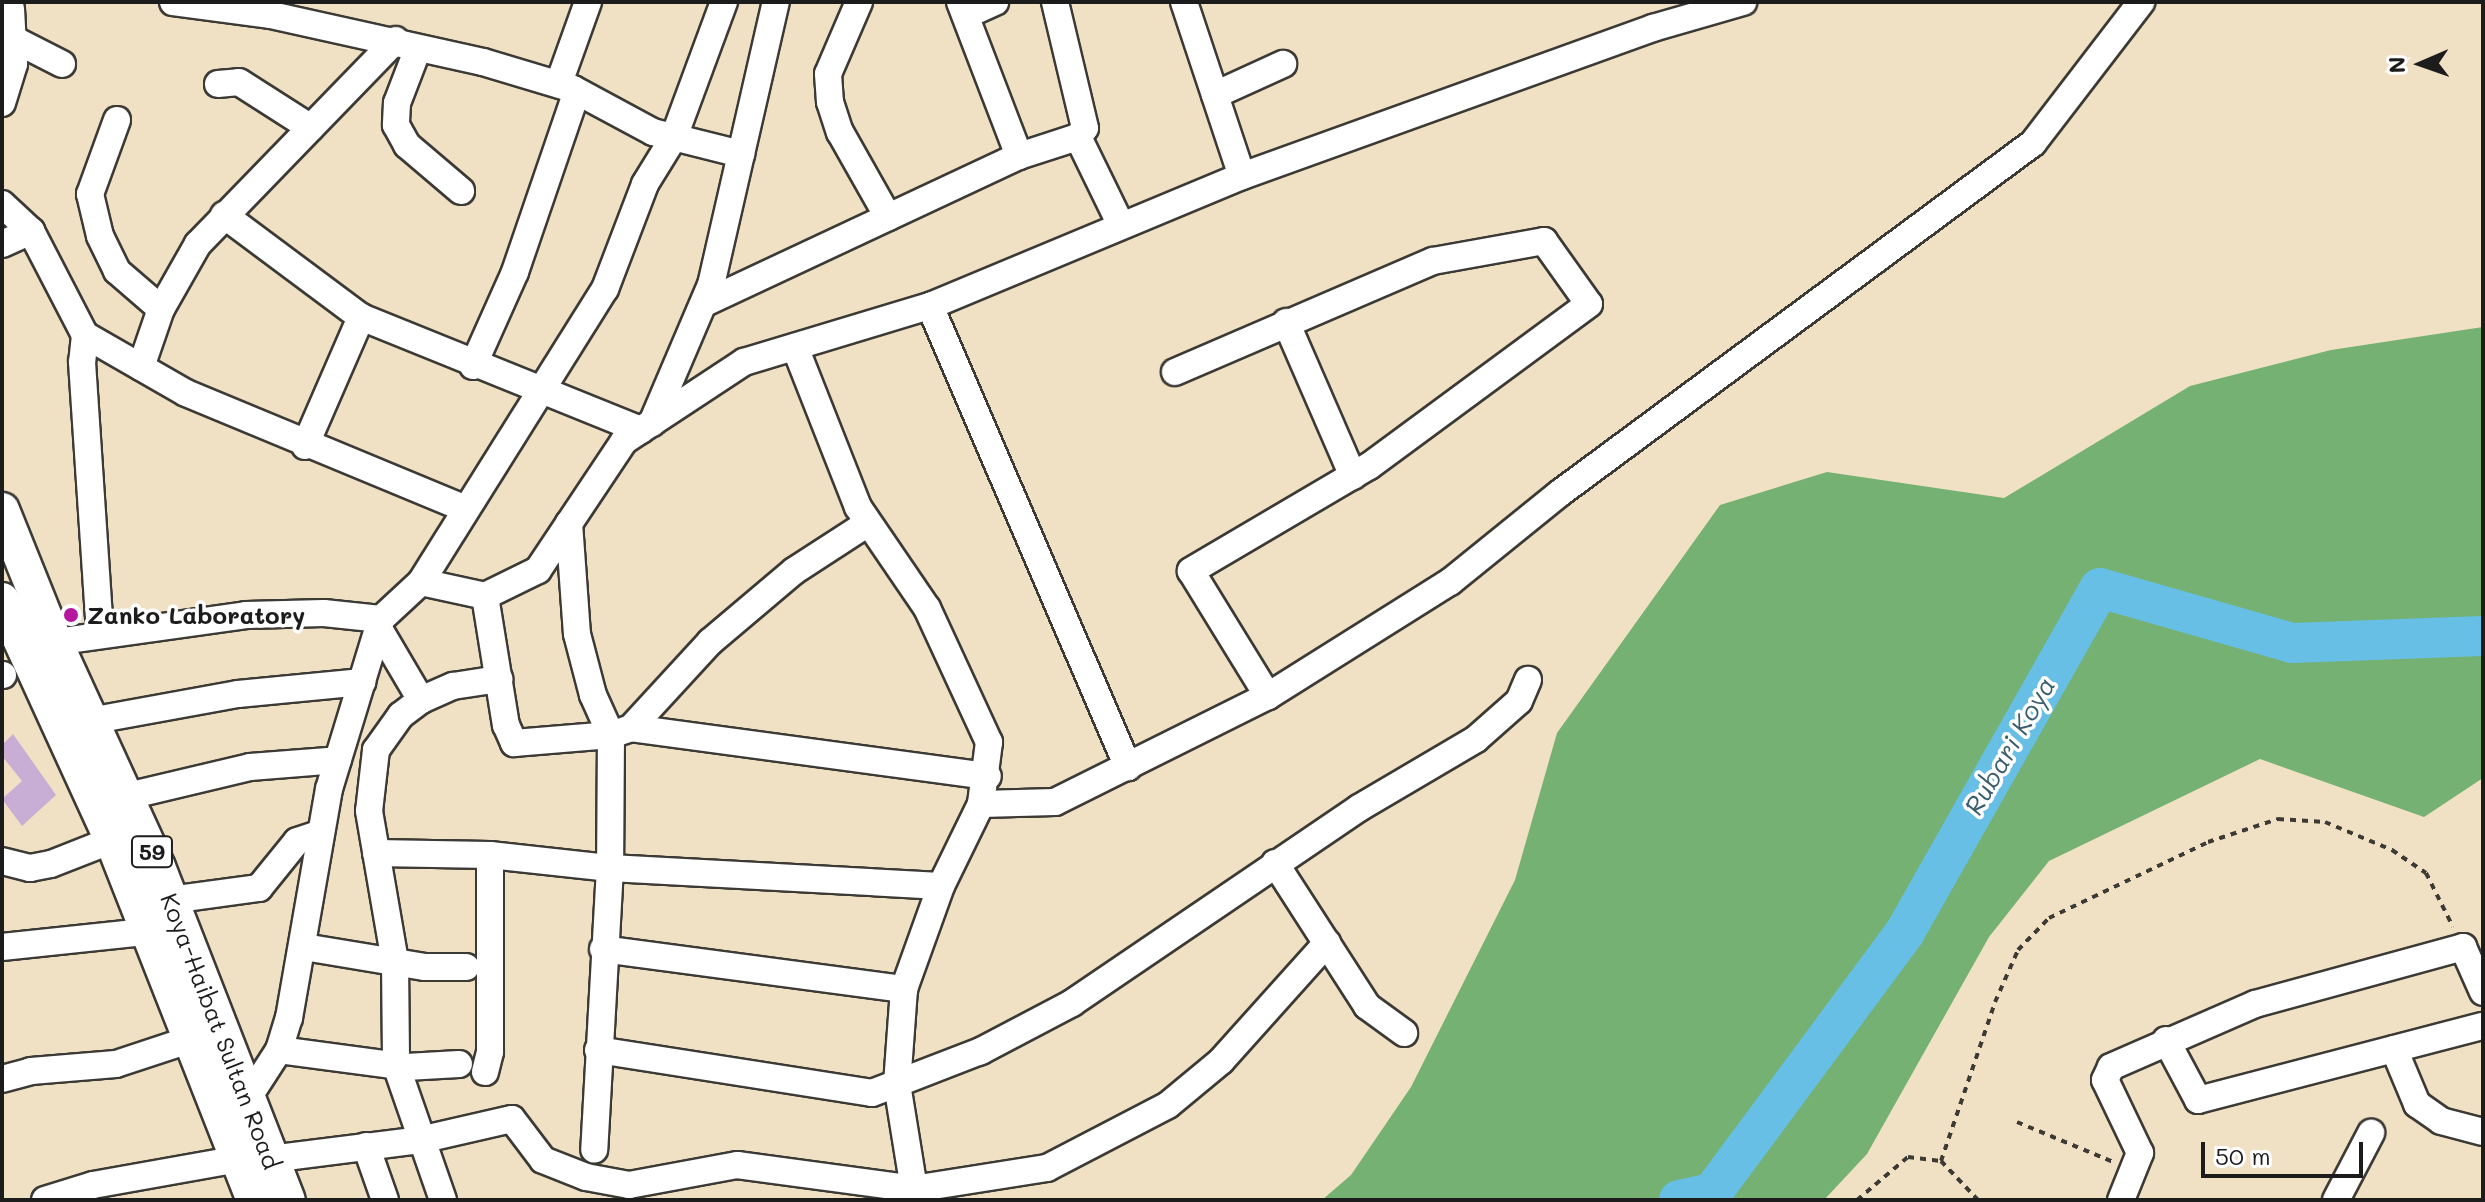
<!DOCTYPE html>
<style>
body{margin:0}
#map{position:relative;width:2485px;height:1202px;overflow:hidden;background:#f1e1c4;font-family:Mali,sans-serif}
div>[style]{position:absolute}
[style*='--x']{left:calc(var(--x)*1px);top:calc(var(--y)*1px);width:calc(var(--w)*1px);rotate:calc(var(--a)*1deg)}
.forest>*{inset:0;background:#74b172}
.river>*{height:40px;margin:-20px;padding:0 20px;transform-origin:20px;border-radius:20px;background:#68bfe5}
.building>*{inset:0;background:#c8add4}
.path>*{height:4px;margin-top:-2px;transform-origin:0;background:repeating-linear-gradient(90deg,#3c3a35 0 6px,transparent 0 12px)}
.roads{filter:drop-shadow(2px 0 #3c3a35) drop-shadow(-2px 0 #3c3a35) drop-shadow(0 2px #3c3a35) drop-shadow(0 -2px #3c3a35)}
.minor>*{height:26px;margin:-13px;padding:0 13px;transform-origin:13px;border-radius:13px;background:#fff}
.major>*{height:34px;margin:-17px;padding:0 17px;transform-origin:17px;border-radius:17px;background:#fff}
.dots>*{width:22px;height:22px;translate:-50% -50%;box-sizing:border-box;border:4px solid #fff;border-radius:50%}
span{translate:-50% -50%;white-space:nowrap;text-align:center;line-height:1.15;-webkit-text-stroke:7px #fff;paint-order:stroke}
.shield-label span{padding:2px 6px;background:#fff;border:2px solid;border-radius:6px;-webkit-text-stroke-width:0}
.shield-label{font-size:22px;color:#1c1c1c;font-weight:700}
.poi-label{font-size:24px;color:#1c1c1c;font-weight:700}
.left{translate:0 -50%;text-align:left}
.street-label{font-size:24px;color:#1c1c1c}
.water-label{font-size:26px;color:#3a5d6c;font-style:italic}
.frame{position:absolute;inset:0;border:4px solid #1c1c1c;pointer-events:none}
.north{position:absolute;left:2381px;top:24px;width:80px;height:80px;-webkit-text-stroke:6px #fff;paint-order:stroke;rotate:268deg;font-size:22px;font-weight:700;line-height:32px;text-align:center;color:#1c1c1c}
.north::after{content:'';display:block;margin:auto;width:28px;height:36px;background:#1c1c1c;clip-path:polygon(50% 0,100% 100%,50% 72%,0 100%)}
.scale{position:absolute;left:2201px;top:1142px;width:162px;height:36px;box-sizing:border-box;border:4px solid #1c1c1c;border-top:0;padding-left:10px;font-size:24px;line-height:28px;white-space:nowrap;color:#1c1c1c;-webkit-text-stroke:6px #fff;paint-order:stroke}
</style>
<div id="map">
<div class="forest">
<i style="clip-path:polygon(2483px 327px,2483px 778px,2424px 817px,2260px 759px,2049px 861px,1989px 937px,1867px 1154px,1824px 1200px,1322px 1200px,1351px 1175px,1411px 1087px,1515px 880px,1557px 733px,1720px 505px,1827px 472px,2004px 498px,2190px 386px,2331px 350px)"></i>
</div>
<div class="river">
<i style="--x:1679;--y:1200;--w:34;--a:-12"></i>
<i style="--x:1712;--y:1193;--w:325;--a:-53.5"></i>
<i style="--x:1905;--y:932;--w:395;--a:-60.5"></i>
<i style="--x:2100;--y:588;--w:200;--a:16"></i>
<i style="--x:2292;--y:643;--w:191;--a:-2.1"></i>
</div>
<div class="building">
<i style="clip-path:polygon(13px 734px,56px 795px,22px 826px,2px 799px,22px 781px,2px 756px,2px 745px)"></i>
</div>
<div class="path">
<i style="--x:2017;--y:1122;--w:104;--a:22.6"></i>
<i style="--x:1941;--y:1161;--w:168;--a:-71.2"></i>
<i style="--x:1995;--y:1002;--w:57;--a:-66.1"></i>
<i style="--x:2018;--y:950;--w:45;--a:-45.9"></i>
<i style="--x:2049;--y:918;--w:176;--a:-25.5"></i>
<i style="--x:2208;--y:842;--w:74;--a:-18.2"></i>
<i style="--x:2278;--y:819;--w:47;--a:3.7"></i>
<i style="--x:2325;--y:822;--w:73;--a:22.7"></i>
<i style="--x:2392;--y:850;--w:41;--a:34.1"></i>
<i style="--x:2426;--y:873;--w:60;--a:63.4"></i>
<i style="--x:1857;--y:1200;--w:67;--a:-40.1"></i>
<i style="--x:1908;--y:1157;--w:33;--a:7"></i>
<i style="--x:1941;--y:1161;--w:54;--a:46.5"></i>
</div>
<div class="roads">
<div class="minor">
<i style="--x:173;--y:2;--w:99;--a:7.6"></i>
<i style="--x:271;--y:15;--w:217;--a:12.5"></i>
<i style="--x:483;--y:62;--w:94;--a:16.7"></i>
<i style="--x:573;--y:89;--w:91;--a:28.3"></i>
<i style="--x:653;--y:132;--w:91;--a:14"></i>
<i style="--x:859;--y:2;--w:78;--a:113.3"></i>
<i style="--x:828;--y:74;--w:28;--a:86"></i>
<i style="--x:830;--y:102;--w:32;--a:72"></i>
<i style="--x:840;--y:132;--w:98;--a:60.5"></i>
<i style="--x:960;--y:2;--w:165;--a:69"></i>
<i style="--x:1184;--y:2;--w:183;--a:71.6"></i>
<i style="--x:966;--y:15;--w:32;--a:-24"></i>
<i style="--x:13;--y:39;--w:55;--a:27"></i>
<i style="--x:417;--y:51;--w:56;--a:111"></i>
<i style="--x:397;--y:103;--w:22;--a:93"></i>
<i style="--x:396;--y:125;--w:23;--a:61"></i>
<i style="--x:407;--y:145;--w:71;--a:40.4"></i>
<i style="--x:559;--y:83;--w:86;--a:-70.3"></i>
<i style="--x:218;--y:84;--w:21;--a:-5"></i>
<i style="--x:239;--y:82;--w:85;--a:32.6"></i>
<i style="--x:1215;--y:95;--w:75;--a:-24.5"></i>
<i style="--x:2;--y:103;--w:41;--a:-72.9"></i>
<i style="--x:14;--y:64;--w:55;--a:-93.1"></i>
<i style="--x:117;--y:120;--w:79;--a:110"></i>
<i style="--x:90;--y:194;--w:43;--a:76.6"></i>
<i style="--x:100;--y:236;--w:39;--a:64"></i>
<i style="--x:117;--y:271;--w:58;--a:40.8"></i>
<i style="--x:1078;--y:137;--w:98;--a:64"></i>
<i style="--x:2;--y:204;--w:40;--a:43"></i>
<i style="--x:31;--y:231;--w:117;--a:62.6"></i>
<i style="--x:85;--y:335;--w:116;--a:29.9"></i>
<i style="--x:186;--y:393;--w:303;--a:22.5"></i>
<i style="--x:224;--y:215;--w:171;--a:36.7"></i>
<i style="--x:361;--y:317;--w:302;--a:22"></i>
<i style="--x:2;--y:244;--w:32;--a:-24"></i>
<i style="--x:705;--y:303;--w:347;--a:-25.1"></i>
<i style="--x:1019;--y:156;--w:62;--a:-17.9"></i>
<i style="--x:1078;--y:137;--w:11;--a:-52"></i>
<i style="--x:1085;--y:128;--w:130;--a:-103.4"></i>
<i style="--x:930;--y:306;--w:502;--a:66.76"></i>
<i style="--x:1286;--y:322;--w:168;--a:66.5"></i>
<i style="--x:85;--y:335;--w:27;--a:96"></i>
<i style="--x:82;--y:362;--w:272;--a:86.2"></i>
<i style="--x:795;--y:347;--w:172;--a:68.5"></i>
<i style="--x:858;--y:507;--w:122;--a:55.7"></i>
<i style="--x:927;--y:608;--w:148;--a:65.2"></i>
<i style="--x:989;--y:742;--w:63;--a:97.4"></i>
<i style="--x:981;--y:804;--w:91;--a:116"></i>
<i style="--x:941;--y:886;--w:109;--a:109.8"></i>
<i style="--x:904;--y:989;--w:95;--a:94.2"></i>
<i style="--x:897;--y:1084;--w:106;--a:80.8"></i>
<i style="--x:473;--y:366;--w:103;--a:-65.9"></i>
<i style="--x:515;--y:272;--w:188;--a:-71.1"></i>
<i style="--x:141;--y:367;--w:61;--a:-71"></i>
<i style="--x:161;--y:309;--w:75;--a:-60.4"></i>
<i style="--x:198;--y:244;--w:284;--a:-45.9"></i>
<i style="--x:1175;--y:372;--w:281;--a:-23.3"></i>
<i style="--x:1433;--y:261;--w:113;--a:-10.2"></i>
<i style="--x:1544;--y:241;--w:77;--a:54.5"></i>
<i style="--x:1589;--y:304;--w:273;--a:143.6"></i>
<i style="--x:1369;--y:466;--w:207;--a:149.5"></i>
<i style="--x:1191;--y:571;--w:147;--a:58.4"></i>
<i style="--x:652;--y:423;--w:150;--a:-66.9"></i>
<i style="--x:711;--y:285;--w:290;--a:-77.1"></i>
<i style="--x:305;--y:446;--w:141;--a:-66.5"></i>
<i style="--x:569;--y:523;--w:111;--a:85.9"></i>
<i style="--x:577;--y:634;--w:63;--a:75.3"></i>
<i style="--x:593;--y:695;--w:44;--a:65.8"></i>
<i style="--x:611;--y:735;--w:133;--a:90.4"></i>
<i style="--x:610;--y:868;--w:282;--a:93.2"></i>
<i style="--x:421;--y:582;--w:346;--a:-57.9"></i>
<i style="--x:605;--y:289;--w:112;--a:-69.1"></i>
<i style="--x:645;--y:184;--w:55;--a:-58.3"></i>
<i style="--x:674;--y:137;--w:144;--a:-69.7"></i>
<i style="--x:485;--y:596;--w:131;--a:80.8"></i>
<i style="--x:506;--y:725;--w:20;--a:66"></i>
<i style="--x:514;--y:743;--w:97;--a:-4.7"></i>
<i style="--x:611;--y:735;--w:21;--a:-19"></i>
<i style="--x:631;--y:728;--w:360;--a:7.7"></i>
<i style="--x:378;--y:627;--w:85;--a:59.5"></i>
<i style="--x:421;--y:700;--w:25;--a:143"></i>
<i style="--x:401;--y:715;--w:43;--a:125.5"></i>
<i style="--x:376;--y:750;--w:61;--a:96.5"></i>
<i style="--x:369;--y:811;--w:153;--a:80.2"></i>
<i style="--x:395;--y:962;--w:103;--a:89.4"></i>
<i style="--x:396;--y:1065;--w:143;--a:70.8"></i>
<i style="--x:55;--y:642;--w:193;--a:-8"></i>
<i style="--x:246;--y:615;--w:78;--a:-1.5"></i>
<i style="--x:324;--y:613;--w:57;--a:6"></i>
<i style="--x:2;--y:675;--w:1;--a:0"></i>
<i style="--x:421;--y:700;--w:35;--a:-24"></i>
<i style="--x:453;--y:686;--w:47;--a:-8.7"></i>
<i style="--x:95;--y:720;--w:145;--a:-10.3"></i>
<i style="--x:238;--y:694;--w:125;--a:-5.5"></i>
<i style="--x:631;--y:728;--w:117;--a:-47.4"></i>
<i style="--x:710;--y:642;--w:110;--a:-40.2"></i>
<i style="--x:794;--y:571;--w:88;--a:-33"></i>
<i style="--x:128;--y:796;--w:125;--a:-13.4"></i>
<i style="--x:250;--y:767;--w:88;--a:-4.5"></i>
<i style="--x:981;--y:804;--w:74;--a:-1.5"></i>
<i style="--x:1055;--y:802;--w:238;--a:-26.5"></i>
<i style="--x:1268;--y:696;--w:215;--a:-32.1"></i>
<i style="--x:1450;--y:582;--w:141;--a:-39"></i>
<i style="--x:1560;--y:493;--w:588;--a:-36.5"></i>
<i style="--x:2033;--y:143;--w:178;--a:-52.5"></i>
<i style="--x:376;--y:853;--w:114;--a:1"></i>
<i style="--x:490;--y:855;--w:121;--a:6.2"></i>
<i style="--x:610;--y:868;--w:331;--a:3.1"></i>
<i style="--x:2;--y:861;--w:29;--a:14"></i>
<i style="--x:30;--y:868;--w:21;--a:-11"></i>
<i style="--x:51;--y:864;--w:66;--a:-21.5"></i>
<i style="--x:1275;--y:863;--w:170;--a:57.2"></i>
<i style="--x:1367;--y:1006;--w:46;--a:36.1"></i>
<i style="--x:170;--y:900;--w:90;--a:-7.7"></i>
<i style="--x:259;--y:888;--w:60;--a:-51"></i>
<i style="--x:297;--y:841;--w:23;--a:-18"></i>
<i style="--x:2;--y:947;--w:143;--a:-6"></i>
<i style="--x:304;--y:947;--w:123;--a:9.4"></i>
<i style="--x:425;--y:967;--w:41;--a:0"></i>
<i style="--x:603;--y:949;--w:304;--a:7.6"></i>
<i style="--x:2166;--y:1040;--w:68;--a:61.9"></i>
<i style="--x:2198;--y:1100;--w:294;--a:-14.6"></i>
<i style="--x:2394;--y:1049;--w:60;--a:67.3"></i>
<i style="--x:2417;--y:1104;--w:29;--a:35"></i>
<i style="--x:2441;--y:1121;--w:43;--a:14.7"></i>
<i style="--x:279;--y:1050;--w:128;--a:7.6"></i>
<i style="--x:406;--y:1067;--w:53;--a:-3.2"></i>
<i style="--x:598;--y:1050;--w:277;--a:8.9"></i>
<i style="--x:872;--y:1093;--w:117;--a:-21.1"></i>
<i style="--x:981;--y:1051;--w:103;--a:-27.8"></i>
<i style="--x:1072;--y:1003;--w:347;--a:-34.2"></i>
<i style="--x:1359;--y:808;--w:136;--a:-30.5"></i>
<i style="--x:1476;--y:739;--w:57;--a:-41.5"></i>
<i style="--x:1519;--y:701;--w:23;--a:-67"></i>
<i style="--x:485;--y:1072;--w:21;--a:-76"></i>
<i style="--x:490;--y:1052;--w:197;--a:-90"></i>
<i style="--x:2;--y:1079;--w:30;--a:-15"></i>
<i style="--x:31;--y:1071;--w:85;--a:-4.7"></i>
<i style="--x:116;--y:1064;--w:77;--a:-18.2"></i>
<i style="--x:246;--y:1101;--w:61;--a:-57.1"></i>
<i style="--x:279;--y:1050;--w:34;--a:-73"></i>
<i style="--x:289;--y:1018;--w:232;--a:-80.1"></i>
<i style="--x:329;--y:789;--w:178;--a:-73"></i>
<i style="--x:381;--y:619;--w:54;--a:-42.8"></i>
<i style="--x:421;--y:582;--w:66;--a:12.3"></i>
<i style="--x:485;--y:596;--w:59;--a:-26.1"></i>
<i style="--x:538;--y:570;--w:155;--a:-56.3"></i>
<i style="--x:624;--y:441;--w:144;--a:-33.4"></i>
<i style="--x:744;--y:362;--w:194;--a:-16.8"></i>
<i style="--x:930;--y:306;--w:338;--a:-22.6"></i>
<i style="--x:1242;--y:176;--w:437;--a:-19.8"></i>
<i style="--x:1653;--y:28;--w:94;--a:-16.1"></i>
<i style="--x:366;--y:1146;--w:57;--a:70.6"></i>
<i style="--x:270;--y:1159;--w:151;--a:-7.2"></i>
<i style="--x:420;--y:1140;--w:94;--a:-12.9"></i>
<i style="--x:512;--y:1119;--w:51;--a:52.9"></i>
<i style="--x:543;--y:1160;--w:46;--a:21.6"></i>
<i style="--x:586;--y:1177;--w:44;--a:10.5"></i>
<i style="--x:629;--y:1185;--w:110;--a:-10.5"></i>
<i style="--x:737;--y:1165;--w:179;--a:7.7"></i>
<i style="--x:914;--y:1189;--w:135;--a:-9"></i>
<i style="--x:1047;--y:1168;--w:136;--a:-27.5"></i>
<i style="--x:1168;--y:1105;--w:69;--a:-39.7"></i>
<i style="--x:1221;--y:1061;--w:159;--a:-48.1"></i>
<i style="--x:45;--y:1200;--w:50;--a:-17.4"></i>
<i style="--x:93;--y:1185;--w:148;--a:-10.1"></i>
<i style="--x:2121;--y:1200;--w:51;--a:-68"></i>
<i style="--x:2140;--y:1153;--w:81;--a:-115.6"></i>
<i style="--x:2105;--y:1080;--w:14;--a:-65"></i>
<i style="--x:2111;--y:1067;--w:157;--a:-23.6"></i>
<i style="--x:2255;--y:1004;--w:216;--a:-15.3"></i>
<i style="--x:2463;--y:947;--w:49;--a:66"></i>
<i style="--x:2336;--y:1200;--w:76;--a:-62.4"></i>
</div>
<div class="major">
<i style="--x:2;--y:510;--w:142;--a:68.1"></i>
<i style="--x:55;--y:642;--w:247;--a:65.4"></i>
<i style="--x:158;--y:867;--w:357;--a:68.7"></i>
<i style="--x:2;--y:600;--w:264;--a:65.4"></i>
<i style="--x:112;--y:840;--w:387;--a:68.5"></i>
</div>
</div>
<div class="dots">
<i style="left:71px;top:615px;background:#b5179e"></i>
</div>
<div class="shield-label">
<span style="left:152px;top:852px">59</span>
</div>
<div class="poi-label">
<span class="left" style="left:87px;top:615px">Zanko Laboratory</span>
</div>
<div class="street-label">
<span style="left:221px;top:1031px;rotate:69deg">Koya-Haibat Sultan Road</span>
</div>
<div class="water-label">
<span style="left:2010px;top:746px;rotate:-60deg">Rubari Koya</span>
</div>
<div class="frame"></div>
<div class="north">N</div>
<div class="scale">50 m</div>
</div>
